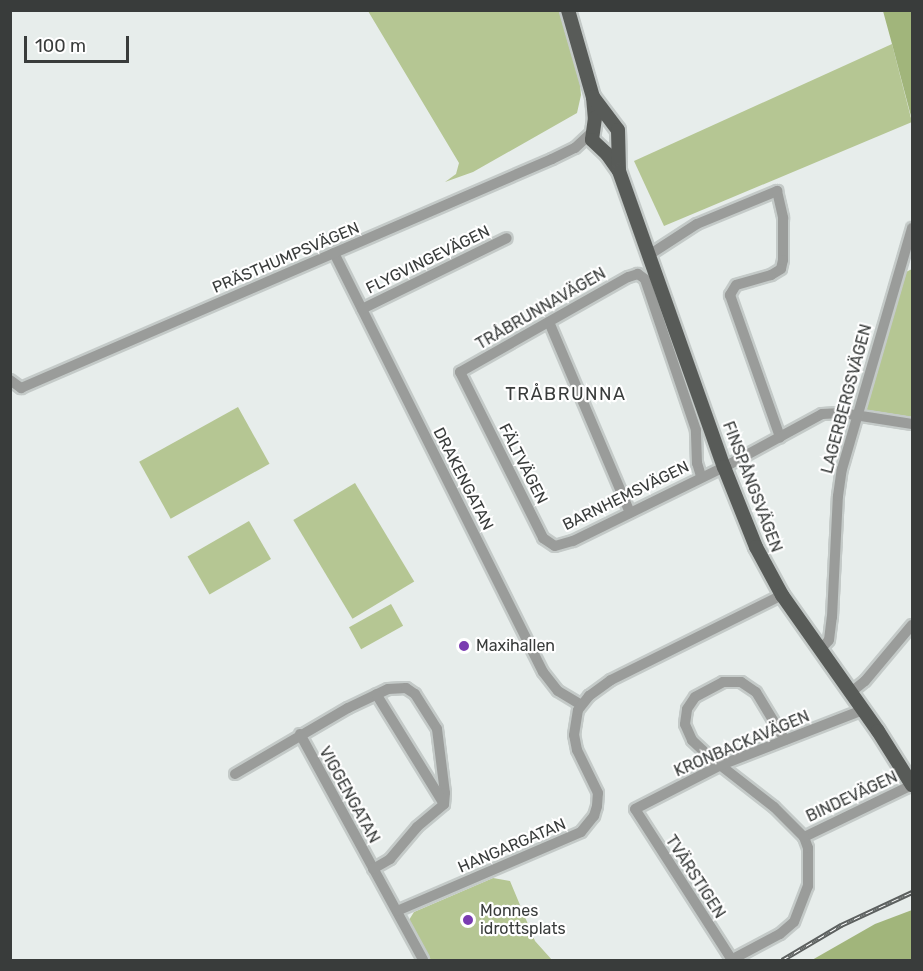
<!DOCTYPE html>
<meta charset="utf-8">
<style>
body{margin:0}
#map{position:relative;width:923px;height:971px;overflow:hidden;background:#e7edeb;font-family:Rubik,sans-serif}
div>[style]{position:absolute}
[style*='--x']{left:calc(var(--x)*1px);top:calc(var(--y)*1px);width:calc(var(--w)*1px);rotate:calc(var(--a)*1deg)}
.green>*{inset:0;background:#b5c693;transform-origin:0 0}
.forest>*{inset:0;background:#a1b57b}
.roads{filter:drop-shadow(2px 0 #c4cac8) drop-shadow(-2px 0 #c4cac8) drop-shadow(0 2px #c4cac8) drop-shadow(0 -2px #c4cac8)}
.minor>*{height:10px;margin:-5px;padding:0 5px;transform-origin:5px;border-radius:5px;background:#9a9c9a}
.major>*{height:14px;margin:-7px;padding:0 7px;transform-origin:7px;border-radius:7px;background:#585b58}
.rail>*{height:4.5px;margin-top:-2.25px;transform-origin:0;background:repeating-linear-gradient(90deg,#fff 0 7px,#5c605f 0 14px);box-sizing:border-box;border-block:2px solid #5c605f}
.dots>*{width:16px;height:16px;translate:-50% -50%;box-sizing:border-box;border:3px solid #fff;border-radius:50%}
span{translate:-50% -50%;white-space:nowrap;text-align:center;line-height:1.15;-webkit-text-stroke:4.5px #fff;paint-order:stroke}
.street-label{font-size:16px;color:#393c3b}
.poi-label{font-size:16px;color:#393c3b}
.left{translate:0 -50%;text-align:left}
.neighbourhood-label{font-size:18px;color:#393c3b;letter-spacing:1.5px}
.frame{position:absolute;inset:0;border:12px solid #393c3b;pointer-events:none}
.scale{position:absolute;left:24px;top:36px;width:105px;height:27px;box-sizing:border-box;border:3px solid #393c3b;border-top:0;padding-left:8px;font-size:18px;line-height:21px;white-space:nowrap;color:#393c3b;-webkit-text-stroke:4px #fff;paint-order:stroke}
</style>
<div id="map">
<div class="green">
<i style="clip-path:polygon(368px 11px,559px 11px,579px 73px,581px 95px,577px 113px,473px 172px,445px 182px,456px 174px,459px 163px)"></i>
<i style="clip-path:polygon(892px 44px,912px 122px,664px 226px,634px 161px)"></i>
<i style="clip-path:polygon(912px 269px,912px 419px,862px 412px,906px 272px)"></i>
<i style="left:238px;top:407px;width:65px;height:113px;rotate:61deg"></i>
<i style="left:355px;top:483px;width:115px;height:72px;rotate:59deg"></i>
<i style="left:249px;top:521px;width:44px;height:71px;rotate:60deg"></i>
<i style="left:391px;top:604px;width:25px;height:48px;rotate:61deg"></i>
<i style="clip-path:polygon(493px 878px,510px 881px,535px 941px,552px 960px,431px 960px,409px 920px,414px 912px)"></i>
</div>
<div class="forest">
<i style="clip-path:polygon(883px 11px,912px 11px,912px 120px,892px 44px)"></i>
<i style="clip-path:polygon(912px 910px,912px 960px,812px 960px,875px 924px)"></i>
</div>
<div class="roads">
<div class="minor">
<i style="--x:334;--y:253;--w:468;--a:63.5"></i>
<i style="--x:543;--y:672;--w:24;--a:52"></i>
<i style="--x:558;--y:691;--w:27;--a:31"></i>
<i style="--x:649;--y:255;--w:57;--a:-32.9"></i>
<i style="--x:697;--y:224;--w:87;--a:-22.4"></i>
<i style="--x:777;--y:191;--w:28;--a:77"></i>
<i style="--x:783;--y:218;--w:42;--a:90"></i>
<i style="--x:783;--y:260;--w:9;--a:103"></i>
<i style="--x:781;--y:269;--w:12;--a:149"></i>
<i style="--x:771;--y:275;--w:36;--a:164"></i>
<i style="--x:736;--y:285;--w:12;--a:121"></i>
<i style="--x:730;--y:295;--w:151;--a:70.6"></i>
<i style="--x:362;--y:309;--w:161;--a:-26.1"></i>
<i style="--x:549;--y:322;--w:207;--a:67"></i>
<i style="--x:10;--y:380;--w:14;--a:36"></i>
<i style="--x:21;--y:388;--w:578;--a:-23.33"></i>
<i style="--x:552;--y:159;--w:25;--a:-26"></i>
<i style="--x:575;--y:148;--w:22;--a:-43"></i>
<i style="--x:701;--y:476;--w:14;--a:-107"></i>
<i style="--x:697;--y:463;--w:33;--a:-92"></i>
<i style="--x:696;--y:430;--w:159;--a:-108.7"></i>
<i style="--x:645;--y:279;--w:9;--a:-144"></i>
<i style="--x:638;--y:274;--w:10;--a:163"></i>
<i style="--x:628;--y:277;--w:193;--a:150.5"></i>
<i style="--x:460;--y:372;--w:186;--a:63.4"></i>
<i style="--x:543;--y:538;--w:14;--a:34"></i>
<i style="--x:555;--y:546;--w:19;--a:-16"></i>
<i style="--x:573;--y:541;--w:175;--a:-26.1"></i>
<i style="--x:730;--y:464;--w:105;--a:-28.5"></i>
<i style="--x:822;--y:414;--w:20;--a:-3"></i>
<i style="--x:842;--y:413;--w:71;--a:8.9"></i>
<i style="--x:820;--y:650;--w:13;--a:-48"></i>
<i style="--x:829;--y:640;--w:23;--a:-83"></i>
<i style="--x:832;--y:617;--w:121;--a:-87.2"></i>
<i style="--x:838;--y:496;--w:27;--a:-82"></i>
<i style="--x:842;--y:469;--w:251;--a:-73.8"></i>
<i style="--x:850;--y:693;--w:19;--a:-39"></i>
<i style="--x:865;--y:681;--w:73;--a:-50"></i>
<i style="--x:300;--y:734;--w:257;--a:61.4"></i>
<i style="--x:235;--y:774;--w:131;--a:-30.3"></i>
<i style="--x:348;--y:708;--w:44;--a:-25.4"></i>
<i style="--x:388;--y:689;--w:18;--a:-3"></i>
<i style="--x:406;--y:688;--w:11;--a:34"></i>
<i style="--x:415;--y:694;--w:41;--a:57.8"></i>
<i style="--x:437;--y:729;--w:64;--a:82.9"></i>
<i style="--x:445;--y:793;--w:11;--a:95"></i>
<i style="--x:804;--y:837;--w:120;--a:-25.7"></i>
<i style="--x:373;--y:869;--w:20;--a:-30"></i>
<i style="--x:390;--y:859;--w:42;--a:-49.8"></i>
<i style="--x:417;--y:827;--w:35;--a:-40"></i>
<i style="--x:444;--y:804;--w:129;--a:-121.7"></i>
<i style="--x:397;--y:911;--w:200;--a:-23.2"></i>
<i style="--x:581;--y:832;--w:21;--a:-51"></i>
<i style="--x:594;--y:816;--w:10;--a:-73"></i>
<i style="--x:597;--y:806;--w:13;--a:-86"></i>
<i style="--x:598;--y:793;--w:48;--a:-116"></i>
<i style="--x:577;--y:750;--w:15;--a:-101"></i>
<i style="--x:574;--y:735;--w:25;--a:-81"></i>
<i style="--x:578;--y:710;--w:18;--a:-52"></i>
<i style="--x:589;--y:696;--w:27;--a:-36"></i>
<i style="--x:611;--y:680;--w:191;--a:-26.4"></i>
<i style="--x:731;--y:960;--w:55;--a:-28"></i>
<i style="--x:780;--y:934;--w:18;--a:-41"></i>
<i style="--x:794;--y:922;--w:39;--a:-69"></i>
<i style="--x:808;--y:886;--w:38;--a:-90"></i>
<i style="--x:808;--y:848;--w:12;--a:-110"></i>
<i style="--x:804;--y:837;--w:42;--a:-135"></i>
<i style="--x:774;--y:807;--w:80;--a:-142.1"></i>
<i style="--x:711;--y:758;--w:26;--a:-137"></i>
<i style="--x:692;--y:740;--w:17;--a:-114"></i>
<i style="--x:685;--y:724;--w:15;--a:-82"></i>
<i style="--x:687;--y:709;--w:14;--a:-56"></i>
<i style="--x:695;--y:697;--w:32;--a:-28"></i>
<i style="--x:723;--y:682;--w:18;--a:0"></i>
<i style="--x:741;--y:682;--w:18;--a:34"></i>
<i style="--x:756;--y:692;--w:56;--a:58.9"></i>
<i style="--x:732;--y:960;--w:179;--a:-122.7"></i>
<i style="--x:635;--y:809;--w:97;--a:-27.1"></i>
<i style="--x:721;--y:765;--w:152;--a:-21.2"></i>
</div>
<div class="major">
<i style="--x:568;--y:10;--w:91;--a:74"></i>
<i style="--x:593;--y:97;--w:21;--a:85"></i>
<i style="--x:595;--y:118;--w:22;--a:98"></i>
<i style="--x:592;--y:140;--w:21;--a:43"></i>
<i style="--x:607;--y:154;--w:19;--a:55"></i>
<i style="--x:593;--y:97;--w:41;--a:52.9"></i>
<i style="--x:618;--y:130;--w:41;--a:88.6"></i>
<i style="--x:619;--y:171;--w:314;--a:70.5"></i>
<i style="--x:724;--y:467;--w:86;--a:68.2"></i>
<i style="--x:756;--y:547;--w:55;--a:61.6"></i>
<i style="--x:782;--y:595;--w:166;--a:54.8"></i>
<i style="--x:878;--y:731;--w:64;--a:57.8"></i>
</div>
</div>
<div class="rail">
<i style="--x:782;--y:960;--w:69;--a:-30.7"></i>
<i style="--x:841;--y:925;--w:78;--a:-24.9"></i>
</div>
<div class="dots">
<i style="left:464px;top:646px;background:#7a3cb1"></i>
<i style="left:468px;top:920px;background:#7a3cb1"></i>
</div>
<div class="street-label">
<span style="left:286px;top:258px;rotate:-23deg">PRÄSTHUMPSVÄGEN</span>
<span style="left:428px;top:260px;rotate:-26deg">FLYGVINGEVÄGEN</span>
<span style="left:541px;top:309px;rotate:-30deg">TRÅBRUNNAVÄGEN</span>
<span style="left:847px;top:399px;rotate:-75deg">LAGERBERGSVÄGEN</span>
<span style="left:523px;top:464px;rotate:63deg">FÄLTVÄGEN</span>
<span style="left:463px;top:479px;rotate:63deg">DRAKENGATAN</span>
<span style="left:752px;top:487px;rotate:69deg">FINSPÅNGSVÄGEN</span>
<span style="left:626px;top:496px;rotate:-26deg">BARNHEMSVÄGEN</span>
<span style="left:742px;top:744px;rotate:-23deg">KRONBACKAVÄGEN</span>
<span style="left:349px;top:795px;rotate:61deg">VIGGENGATAN</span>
<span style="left:852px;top:797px;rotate:-25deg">BINDEVÄGEN</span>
<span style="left:512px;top:846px;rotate:-23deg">HANGARGATAN</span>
<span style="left:695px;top:877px;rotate:57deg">TVÄRSTIGEN</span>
</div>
<div class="poi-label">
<span class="left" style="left:476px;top:646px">Maxihallen</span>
<span class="left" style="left:480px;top:920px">Monnes<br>idrottsplats</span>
</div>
<div class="neighbourhood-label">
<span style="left:566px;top:394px">TRÅBRUNNA</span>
</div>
<div class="frame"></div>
<div class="scale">100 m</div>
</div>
